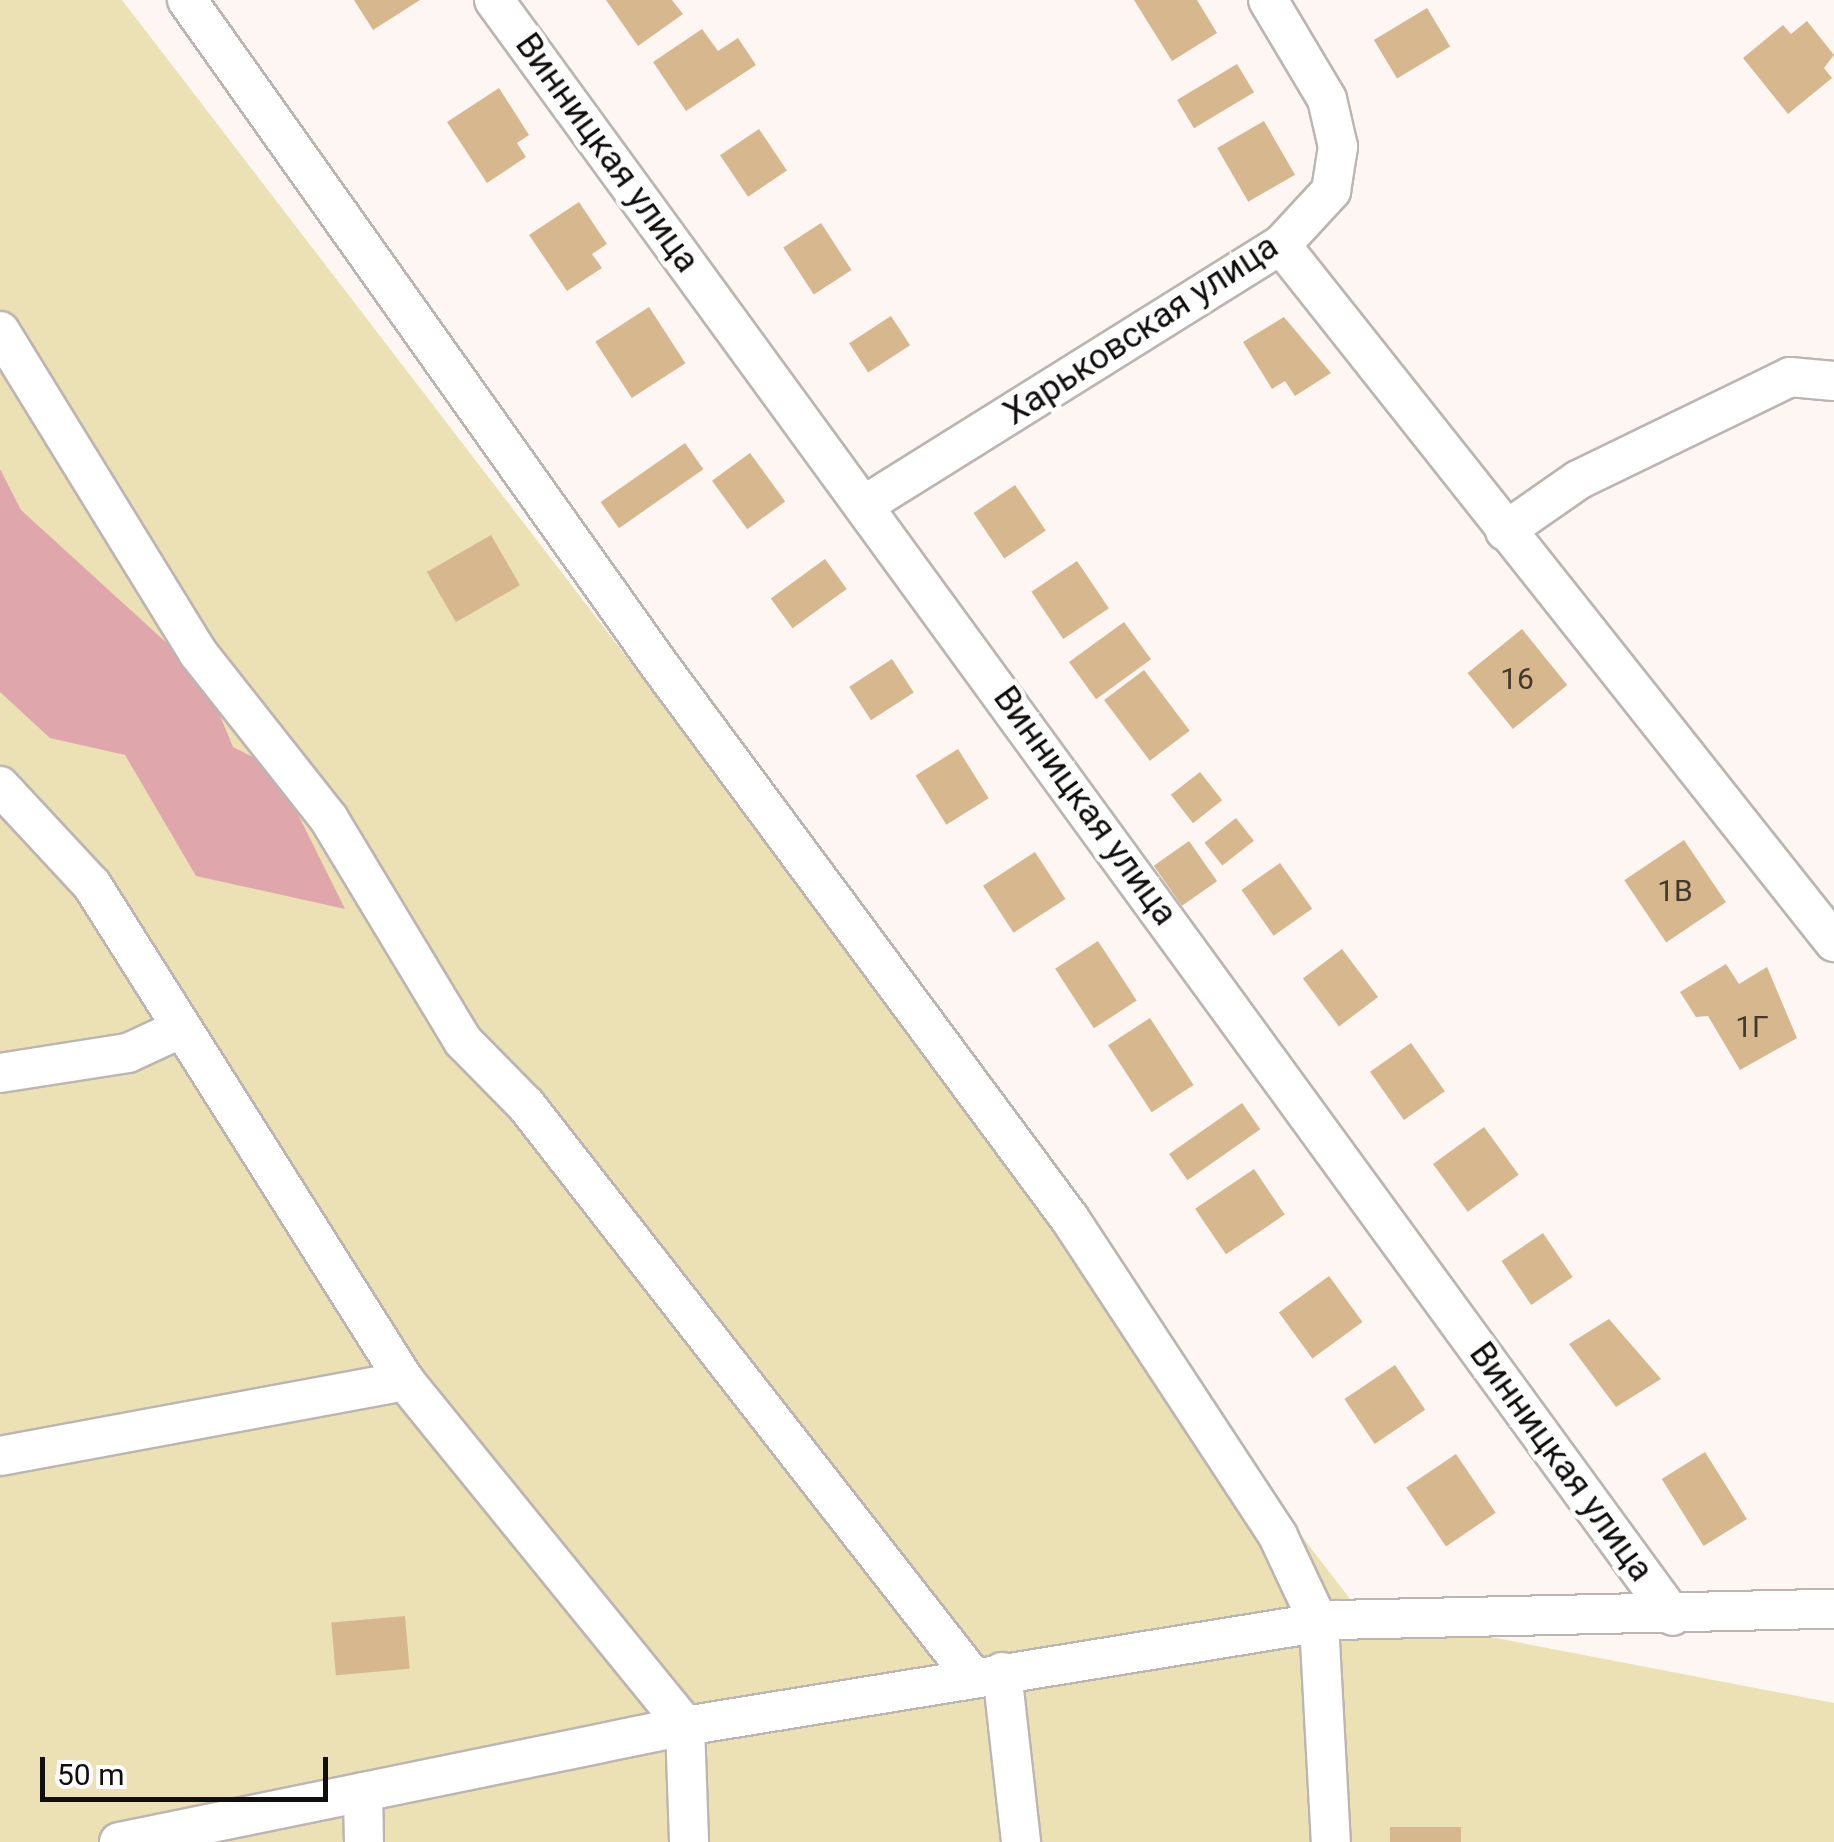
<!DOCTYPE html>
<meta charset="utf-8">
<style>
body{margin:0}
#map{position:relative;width:1834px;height:1842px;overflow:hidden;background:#fef6f2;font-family:Roboto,sans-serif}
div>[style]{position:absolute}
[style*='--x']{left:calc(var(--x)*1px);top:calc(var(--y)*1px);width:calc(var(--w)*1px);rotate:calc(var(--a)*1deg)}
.green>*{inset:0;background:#ece0b5}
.water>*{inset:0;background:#dfa7ab}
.building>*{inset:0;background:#d7b78e;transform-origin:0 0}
.roads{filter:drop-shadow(2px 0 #bcb5b1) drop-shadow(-2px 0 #bcb5b1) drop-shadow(0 2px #bcb5b1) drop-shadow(0 -2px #bcb5b1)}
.minor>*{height:38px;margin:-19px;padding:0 19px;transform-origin:19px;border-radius:19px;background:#fff}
span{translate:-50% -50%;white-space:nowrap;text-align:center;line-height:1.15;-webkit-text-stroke:9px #fff;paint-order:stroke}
.number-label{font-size:30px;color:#42392e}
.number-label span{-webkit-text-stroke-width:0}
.street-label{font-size:35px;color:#110f0e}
.scale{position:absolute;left:40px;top:1757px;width:288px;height:45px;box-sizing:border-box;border:5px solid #110f0e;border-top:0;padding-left:12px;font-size:30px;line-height:35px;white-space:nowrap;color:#110f0e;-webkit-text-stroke:8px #fff;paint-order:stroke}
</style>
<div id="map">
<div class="green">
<i style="clip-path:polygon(0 0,122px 0,1360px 1612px,1834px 1703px,1834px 1842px,0 1842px)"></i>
</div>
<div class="water">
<i style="clip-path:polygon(0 469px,21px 510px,204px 677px,233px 747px,275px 768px,345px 909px,196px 876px,125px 755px,50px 738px,0 692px)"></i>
</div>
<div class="building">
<i style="clip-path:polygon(354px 0,420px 0,373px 30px)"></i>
<i style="clip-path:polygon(606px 0,672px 0,683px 14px,638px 46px)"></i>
<i style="clip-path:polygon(1134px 0,1197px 0,1217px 33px,1172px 61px)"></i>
<i style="left:1427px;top:8px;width:45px;height:62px;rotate:59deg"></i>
<i style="clip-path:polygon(1807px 21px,1834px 55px,1824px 68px,1832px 78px,1788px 114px,1743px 58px,1783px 25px,1791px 34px)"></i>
<i style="clip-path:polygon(702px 29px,718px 51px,738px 38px,756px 65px,686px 111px,653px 62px)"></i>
<i style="left:1237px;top:64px;width:33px;height:70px;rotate:59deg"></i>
<i style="clip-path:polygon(499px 88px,529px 135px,517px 143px,526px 157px,487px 183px,447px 122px)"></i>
<i style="left:1264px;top:121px;width:62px;height:54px;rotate:60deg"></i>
<i style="left:759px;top:129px;width:50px;height:47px;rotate:56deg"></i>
<i style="clip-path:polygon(579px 202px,607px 244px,592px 254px,602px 268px,567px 291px,529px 235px)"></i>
<i style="left:821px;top:223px;width:56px;height:45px;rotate:57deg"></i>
<i style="left:649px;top:307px;width:67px;height:64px;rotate:57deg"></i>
<i style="left:891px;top:316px;width:35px;height:50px;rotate:57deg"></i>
<i style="clip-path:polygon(1284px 317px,1331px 373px,1295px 396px,1285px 381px,1272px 389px,1243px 342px)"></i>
<i style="left:685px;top:443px;width:32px;height:103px;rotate:55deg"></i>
<i style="left:750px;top:453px;width:60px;height:47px;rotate:54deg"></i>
<i style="left:1015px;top:485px;width:55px;height:50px;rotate:56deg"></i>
<i style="left:491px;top:535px;width:58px;height:74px;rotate:60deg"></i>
<i style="left:825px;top:559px;width:37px;height:67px;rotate:54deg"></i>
<i style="left:1077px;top:561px;width:57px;height:55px;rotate:56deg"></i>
<i style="left:1124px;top:622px;width:46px;height:68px;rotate:54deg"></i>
<i style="left:1522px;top:629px;width:72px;height:70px;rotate:51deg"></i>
<i style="left:892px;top:659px;width:40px;height:51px;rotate:57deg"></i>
<i style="left:1144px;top:670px;width:76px;height:50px;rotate:53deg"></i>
<i style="left:958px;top:749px;width:58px;height:50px;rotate:58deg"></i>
<i style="left:1200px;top:772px;width:36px;height:37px;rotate:52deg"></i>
<i style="left:1236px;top:818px;width:29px;height:40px;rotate:52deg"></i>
<i style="left:1684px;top:840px;width:75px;height:72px;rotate:56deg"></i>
<i style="left:1189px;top:841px;width:49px;height:43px;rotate:55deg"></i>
<i style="left:1035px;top:852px;width:56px;height:62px;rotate:57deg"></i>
<i style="left:1280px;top:863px;width:56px;height:47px;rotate:55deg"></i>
<i style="left:1098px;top:941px;width:71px;height:51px;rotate:57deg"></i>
<i style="left:1342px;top:949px;width:60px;height:49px;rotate:53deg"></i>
<i style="clip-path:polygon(1726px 964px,1739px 984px,1767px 967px,1797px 1038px,1740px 1070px,1708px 1016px,1696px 1017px,1680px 992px)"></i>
<i style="left:1150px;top:1018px;width:80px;height:50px;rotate:57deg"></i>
<i style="left:1411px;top:1043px;width:59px;height:50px;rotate:55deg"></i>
<i style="left:1242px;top:1103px;width:32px;height:89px;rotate:55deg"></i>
<i style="left:1484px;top:1127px;width:59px;height:63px;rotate:54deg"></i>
<i style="left:1254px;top:1169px;width:55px;height:71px;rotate:56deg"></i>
<i style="left:1543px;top:1233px;width:53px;height:50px;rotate:56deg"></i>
<i style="left:1329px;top:1276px;width:57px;height:62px;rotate:54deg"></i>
<i style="clip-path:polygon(1609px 1319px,1661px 1379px,1616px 1407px,1569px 1344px)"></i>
<i style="left:1395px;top:1365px;width:54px;height:61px;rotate:56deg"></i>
<i style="left:1705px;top:1452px;width:79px;height:51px;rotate:58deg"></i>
<i style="left:1456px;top:1454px;width:71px;height:60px;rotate:56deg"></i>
<i style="left:405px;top:1616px;width:53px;height:74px;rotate:85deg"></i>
<i style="left:1390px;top:1827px;width:71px;height:15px"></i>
</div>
<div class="roads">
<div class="minor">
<i style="--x:187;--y:0;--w:817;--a:54.62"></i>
<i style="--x:660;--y:666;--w:688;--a:53.45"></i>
<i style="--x:1070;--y:1219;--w:379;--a:56.7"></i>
<i style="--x:1278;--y:1536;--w:96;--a:64.8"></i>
<i style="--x:1319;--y:1623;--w:219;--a:86.9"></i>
<i style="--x:494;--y:0;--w:2000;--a:53.89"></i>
<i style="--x:1281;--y:245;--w:890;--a:51.57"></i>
<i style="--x:0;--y:331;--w:378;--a:58.4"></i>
<i style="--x:198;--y:653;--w:211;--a:51.7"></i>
<i style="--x:329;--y:819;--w:259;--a:58.9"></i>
<i style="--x:463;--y:1041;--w:90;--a:45.5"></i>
<i style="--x:526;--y:1105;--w:725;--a:52.01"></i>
<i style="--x:866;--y:504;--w:489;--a:-32"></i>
<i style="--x:1281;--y:245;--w:74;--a:-47.2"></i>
<i style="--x:1331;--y:191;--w:45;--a:-81"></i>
<i style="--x:1338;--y:147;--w:49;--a:-102.9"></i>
<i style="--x:1327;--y:99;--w:115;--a:-120.8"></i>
<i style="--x:1505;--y:531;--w:89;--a:-34.9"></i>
<i style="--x:1578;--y:480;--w:236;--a:-25.9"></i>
<i style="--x:1790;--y:377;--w:44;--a:5.2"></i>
<i style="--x:0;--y:786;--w:135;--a:47.1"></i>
<i style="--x:92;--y:885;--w:587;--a:57.75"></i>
<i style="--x:405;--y:1381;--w:444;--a:50.9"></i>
<i style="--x:685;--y:1726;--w:116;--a:88"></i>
<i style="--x:0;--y:1073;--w:130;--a:-8.9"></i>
<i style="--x:128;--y:1053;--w:57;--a:-24.8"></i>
<i style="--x:0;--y:1456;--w:412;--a:-10.5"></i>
<i style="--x:1002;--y:1672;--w:171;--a:83.6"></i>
<i style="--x:363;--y:1792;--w:50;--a:88.9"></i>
<i style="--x:119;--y:1842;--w:578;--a:-11.58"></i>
<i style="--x:685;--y:1726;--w:659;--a:-9.26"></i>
<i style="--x:1335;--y:1620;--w:499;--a:-1.3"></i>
</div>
</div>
<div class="number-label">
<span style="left:1517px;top:679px">16</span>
<span style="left:1675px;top:891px">1В</span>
<span style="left:1752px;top:1027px">1Г</span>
</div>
<div class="street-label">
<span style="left:607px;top:153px;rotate:54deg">Винницкая улица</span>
<span style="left:1141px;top:330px;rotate:-33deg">Харьковская улица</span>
<span style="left:1085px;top:806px;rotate:54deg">Винницкая улица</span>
<span style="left:1561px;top:1462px;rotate:54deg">Винницкая улица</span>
</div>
<div class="scale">50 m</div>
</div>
